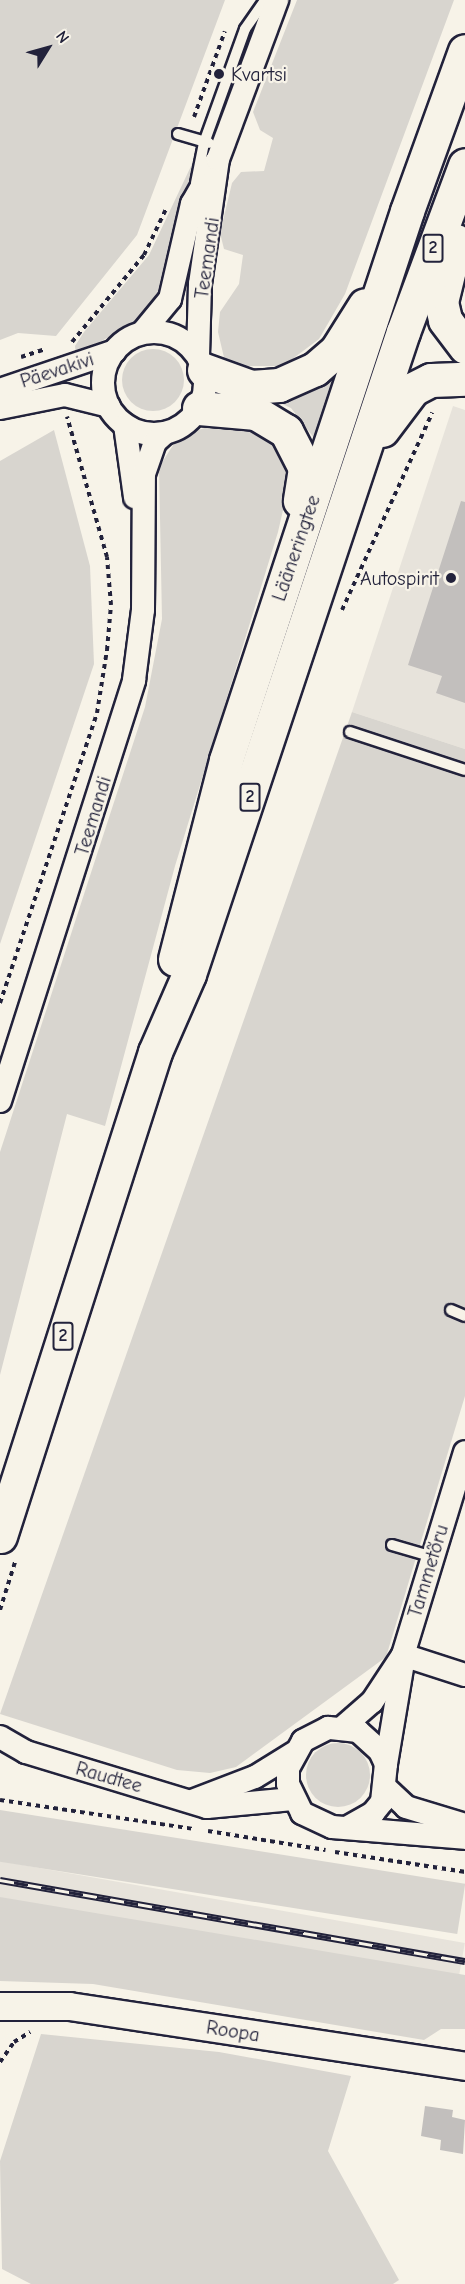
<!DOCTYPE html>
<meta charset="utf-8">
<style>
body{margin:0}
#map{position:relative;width:465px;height:2284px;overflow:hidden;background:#f7f3e8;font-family:"Comic Neue",sans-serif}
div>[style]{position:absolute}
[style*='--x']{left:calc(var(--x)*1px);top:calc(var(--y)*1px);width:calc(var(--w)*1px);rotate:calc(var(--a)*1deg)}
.built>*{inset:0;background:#e7e3db;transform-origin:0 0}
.green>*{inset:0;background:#d8d5cf;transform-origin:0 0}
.round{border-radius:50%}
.building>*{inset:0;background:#c2bfbd}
.path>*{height:4px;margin-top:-2px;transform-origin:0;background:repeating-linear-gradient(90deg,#22223b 0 4.5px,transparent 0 9px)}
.roads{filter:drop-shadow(2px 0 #22223b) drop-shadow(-2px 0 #22223b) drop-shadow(0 2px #22223b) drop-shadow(0 -2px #22223b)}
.service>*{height:10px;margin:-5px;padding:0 5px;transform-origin:5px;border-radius:5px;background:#f7f3e8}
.minor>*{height:22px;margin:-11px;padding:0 11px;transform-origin:11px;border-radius:11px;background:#f7f3e8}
.minor>.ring{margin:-11px;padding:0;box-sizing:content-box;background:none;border:22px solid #f7f3e8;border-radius:50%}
.tertiary>*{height:27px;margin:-13.5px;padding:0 13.5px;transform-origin:13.5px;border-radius:13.5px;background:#f7f3e8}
.trunk>*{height:33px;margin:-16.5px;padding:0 16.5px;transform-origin:16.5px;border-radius:16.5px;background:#f7f3e8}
.rail>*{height:7px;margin-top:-3.5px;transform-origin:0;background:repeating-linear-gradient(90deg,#f7f3e8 0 14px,#22223b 0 28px);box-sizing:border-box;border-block:2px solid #22223b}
.dots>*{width:16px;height:16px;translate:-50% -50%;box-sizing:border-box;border:3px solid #f7f3e8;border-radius:50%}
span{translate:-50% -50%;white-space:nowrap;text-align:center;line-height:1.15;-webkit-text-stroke:4.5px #f7f3e8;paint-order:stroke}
.shield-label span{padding:2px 4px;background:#f7f3e8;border:2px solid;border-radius:4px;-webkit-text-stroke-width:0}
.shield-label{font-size:18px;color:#22223b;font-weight:700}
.poi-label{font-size:20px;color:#22223b}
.left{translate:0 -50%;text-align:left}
.right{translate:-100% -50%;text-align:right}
.street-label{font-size:20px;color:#22223b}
.north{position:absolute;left:18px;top:18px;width:60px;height:60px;-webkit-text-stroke:4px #f7f3e8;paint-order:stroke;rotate:53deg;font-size:16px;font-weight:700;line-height:24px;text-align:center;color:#22223b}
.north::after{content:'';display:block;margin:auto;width:21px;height:27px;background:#22223b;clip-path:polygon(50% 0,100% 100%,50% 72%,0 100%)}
</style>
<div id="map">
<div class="built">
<i style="clip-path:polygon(453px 406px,465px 410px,465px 749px,352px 712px)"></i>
<i style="left:0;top:1861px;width:472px;height:36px;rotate:10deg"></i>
</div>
<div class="green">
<i style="clip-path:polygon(0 0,225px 0,137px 235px,56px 336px,18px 333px,0 340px)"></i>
<i style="clip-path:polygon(297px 0,454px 0,345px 294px,319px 339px,283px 366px,226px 366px,218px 332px,220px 312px,239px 284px,243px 255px,224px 249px,220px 233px,232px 183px,241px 172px,264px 171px,273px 138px,260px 130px,253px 112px)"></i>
<i style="clip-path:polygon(192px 164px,193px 174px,161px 297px,141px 318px,76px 356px,75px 346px,84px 332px,149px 255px)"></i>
<i class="round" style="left:122px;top:349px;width:62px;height:62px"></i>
<i style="clip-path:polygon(336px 368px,314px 438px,291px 408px,271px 399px)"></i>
<i style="clip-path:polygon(224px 422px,267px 431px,280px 448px,287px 470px,286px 497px,278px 532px,175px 866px,105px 1126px,67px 1114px,0 1375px,0 1152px,145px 707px,162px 619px,159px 467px,179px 436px)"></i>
<i style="clip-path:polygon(54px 430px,90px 566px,94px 664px,0 944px,0 461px)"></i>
<i style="clip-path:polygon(352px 712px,465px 749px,465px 1396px,386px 1657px,236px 1767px,210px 1773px,177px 1770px,0 1714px)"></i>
<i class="round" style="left:306px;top:1743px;width:64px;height:64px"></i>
<i style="left:0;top:1810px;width:471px;height:51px;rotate:9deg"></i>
<i style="clip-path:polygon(0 1897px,465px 1975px,465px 2029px,441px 2029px,424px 2040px,93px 1984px,0 1981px)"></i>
<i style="clip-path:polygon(41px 2034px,219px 2052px,351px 2076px,328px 2151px,399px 2280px,393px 2284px,31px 2284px,2px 2269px,0 2161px)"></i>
</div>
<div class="building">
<i style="clip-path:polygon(461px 501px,465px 502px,465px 703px,436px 693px,442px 676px,408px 665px)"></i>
<i style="clip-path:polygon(425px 2106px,453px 2110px,452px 2117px,465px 2120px,463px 2154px,440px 2150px,441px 2140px,421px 2136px)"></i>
</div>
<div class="path">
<i style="--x:194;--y:117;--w:91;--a:-70.2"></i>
<i style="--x:72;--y:342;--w:113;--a:-50.4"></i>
<i style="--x:144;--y:255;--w:53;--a:-64.4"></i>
<i style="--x:21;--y:357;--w:25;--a:-18"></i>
<i style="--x:342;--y:610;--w:217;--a:-65.4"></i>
<i style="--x:0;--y:1003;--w:306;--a:-71.5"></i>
<i style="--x:97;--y:713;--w:64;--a:-81"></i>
<i style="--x:107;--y:650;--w:45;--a:-84.9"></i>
<i style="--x:111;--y:605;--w:48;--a:-94.8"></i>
<i style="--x:107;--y:557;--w:146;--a:-105.9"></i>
<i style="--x:0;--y:1610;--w:53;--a:-72.6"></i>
<i style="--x:0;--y:1800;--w:197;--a:8.5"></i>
<i style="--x:208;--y:1831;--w:119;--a:9.2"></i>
<i style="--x:335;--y:1852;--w:132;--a:8.7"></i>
<i style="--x:0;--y:2062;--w:24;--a:-55"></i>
<i style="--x:14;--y:2042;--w:19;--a:-32"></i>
</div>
<div class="roads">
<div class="service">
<i style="--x:178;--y:134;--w:32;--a:16"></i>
<i style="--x:196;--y:183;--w:41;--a:-78.7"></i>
<i style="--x:204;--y:143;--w:121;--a:-70.2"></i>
<i style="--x:245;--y:29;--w:35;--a:-55"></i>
<i style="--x:350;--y:732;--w:121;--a:18.3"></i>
<i style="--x:451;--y:1310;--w:15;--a:23"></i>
<i style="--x:392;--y:1545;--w:43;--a:16.3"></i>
</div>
<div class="minor">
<i class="ring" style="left:103px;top:332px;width:80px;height:80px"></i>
<i style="--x:142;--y:333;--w:44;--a:-50.5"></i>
<i style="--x:170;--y:299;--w:98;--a:-77"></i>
<i style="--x:192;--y:204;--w:48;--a:-60.3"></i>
<i style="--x:198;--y:356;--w:72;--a:-88.4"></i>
<i style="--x:200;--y:284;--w:126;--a:-81.8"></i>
<i style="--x:218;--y:159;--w:170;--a:-69.6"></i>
<i style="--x:0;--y:390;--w:121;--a:-18.7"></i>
<i style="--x:0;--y:408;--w:66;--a:-11.3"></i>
<i style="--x:65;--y:395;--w:45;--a:14"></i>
<i style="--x:125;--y:425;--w:73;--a:82.1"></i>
<i style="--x:0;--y:1101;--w:442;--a:-72.3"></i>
<i style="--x:134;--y:680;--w:71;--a:-82.7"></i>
<i style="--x:143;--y:610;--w:136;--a:-89.6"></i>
<i style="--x:144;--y:474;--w:34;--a:-71"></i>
<i style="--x:155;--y:442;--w:13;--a:-42"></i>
<i style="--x:403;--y:1655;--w:65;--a:17.9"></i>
<i style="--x:343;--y:1727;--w:38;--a:-41"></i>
<i style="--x:372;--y:1702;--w:56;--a:-56.6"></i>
<i style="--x:403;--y:1655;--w:212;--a:-73"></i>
<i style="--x:0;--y:1737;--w:30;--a:30"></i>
<i style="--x:26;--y:1752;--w:189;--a:16.9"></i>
<i style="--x:207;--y:1807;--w:86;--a:-5.3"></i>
<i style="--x:386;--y:1764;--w:103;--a:-80.5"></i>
<i style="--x:387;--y:1789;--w:26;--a:43"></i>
<i style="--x:406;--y:1807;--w:62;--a:17"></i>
<i style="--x:192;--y:1801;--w:67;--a:-20.9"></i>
<i style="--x:255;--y:1777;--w:46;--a:-31.6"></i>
<i style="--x:348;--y:1827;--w:29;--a:-29"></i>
<i style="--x:373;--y:1813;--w:14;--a:-51"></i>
<i style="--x:382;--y:1802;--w:38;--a:-84"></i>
<i style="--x:386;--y:1764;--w:14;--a:-115"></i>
<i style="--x:380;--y:1751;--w:30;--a:-138"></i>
<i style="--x:358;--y:1731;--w:30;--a:-174"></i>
<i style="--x:328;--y:1728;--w:28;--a:153"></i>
<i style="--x:303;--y:1741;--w:31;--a:119"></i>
<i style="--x:288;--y:1768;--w:16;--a:90"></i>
<i style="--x:288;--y:1784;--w:32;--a:64"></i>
<i style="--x:302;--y:1813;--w:33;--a:25"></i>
<i style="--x:332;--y:1827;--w:133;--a:4.7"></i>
</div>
<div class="tertiary">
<i style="--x:0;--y:2006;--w:69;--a:0"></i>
<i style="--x:69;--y:2006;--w:401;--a:8.6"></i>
</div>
<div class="trunk">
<i style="--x:456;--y:241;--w:63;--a:103.8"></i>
<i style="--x:441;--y:302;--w:18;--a:77"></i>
<i style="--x:445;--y:320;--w:34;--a:53"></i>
<i style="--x:204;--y:370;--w:50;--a:19.9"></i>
<i style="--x:251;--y:387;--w:28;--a:-4"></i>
<i style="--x:279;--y:385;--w:39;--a:-24"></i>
<i style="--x:315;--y:369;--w:28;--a:-41"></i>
<i style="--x:336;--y:351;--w:54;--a:-57.8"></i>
<i style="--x:199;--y:408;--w:57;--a:5"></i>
<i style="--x:256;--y:413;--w:35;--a:31"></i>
<i style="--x:286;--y:431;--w:42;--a:62.8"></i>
<i style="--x:305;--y:468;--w:33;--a:99"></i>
<i style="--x:382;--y:430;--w:51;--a:-52.9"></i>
<i style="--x:413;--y:389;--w:20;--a:-27"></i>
<i style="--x:431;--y:380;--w:34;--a:-2"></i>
<i style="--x:175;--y:959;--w:205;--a:-75.6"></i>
<i style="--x:226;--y:760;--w:578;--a:-71.75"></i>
<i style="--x:407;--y:211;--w:170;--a:-70.1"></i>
<i style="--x:0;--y:1536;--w:508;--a:-72.24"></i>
<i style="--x:155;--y:1052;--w:85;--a:-66.4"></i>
<i style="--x:189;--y:974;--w:677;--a:-71.57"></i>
<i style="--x:403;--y:332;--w:178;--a:-69.6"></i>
</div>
</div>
<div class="rail">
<i style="--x:0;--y:1880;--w:472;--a:9.9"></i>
</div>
<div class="dots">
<i style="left:219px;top:74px;background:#22223b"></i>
<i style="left:451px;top:578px;background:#22223b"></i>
</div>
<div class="shield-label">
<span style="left:433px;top:248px">2</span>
<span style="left:250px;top:797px">2</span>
<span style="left:63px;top:1336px">2</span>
</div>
<div class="poi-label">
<span class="left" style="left:231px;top:74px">Kvartsi</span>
<span class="right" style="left:439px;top:578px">Autospirit</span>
</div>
<div class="street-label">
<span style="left:207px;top:258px;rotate:-82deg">Teemandi</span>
<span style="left:57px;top:370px;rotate:-18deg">Päevakivi</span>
<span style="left:296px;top:548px;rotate:-71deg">Lääneringtee</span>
<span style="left:93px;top:816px;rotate:-73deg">Teemandi</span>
<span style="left:428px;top:1571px;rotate:-73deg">Tammetõru</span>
<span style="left:109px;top:1777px;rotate:16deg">Raudtee</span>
<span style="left:233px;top:2031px;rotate:9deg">Roopa</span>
</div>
<div class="north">N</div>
</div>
